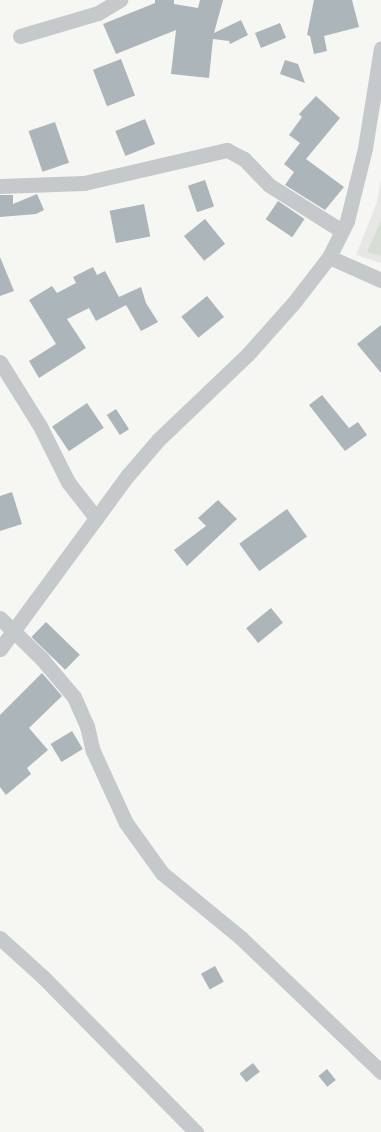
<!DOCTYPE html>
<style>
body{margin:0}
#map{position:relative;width:381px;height:1132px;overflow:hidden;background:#f6f6f2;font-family:"Asap Condensed",sans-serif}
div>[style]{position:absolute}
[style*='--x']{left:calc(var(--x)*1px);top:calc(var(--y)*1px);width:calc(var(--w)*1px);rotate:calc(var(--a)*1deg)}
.built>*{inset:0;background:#e7e8e6}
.green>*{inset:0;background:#d7ded3}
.building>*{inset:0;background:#acb5ba;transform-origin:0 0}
.minor>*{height:15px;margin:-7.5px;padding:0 7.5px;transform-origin:7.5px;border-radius:7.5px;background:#c5c9cc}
span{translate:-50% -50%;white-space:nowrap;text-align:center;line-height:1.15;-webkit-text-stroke:4px #fff;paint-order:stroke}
</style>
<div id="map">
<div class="built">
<i style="clip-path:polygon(381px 180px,381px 263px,356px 255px,377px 202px)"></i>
</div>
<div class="green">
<i style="clip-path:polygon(381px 221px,381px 256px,367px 252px)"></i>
</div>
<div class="building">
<i style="clip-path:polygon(155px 0,174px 0,174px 4px,198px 8px,200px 0,223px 0,214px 33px,241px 20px,248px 35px,230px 44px,229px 41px,213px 39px,209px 78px,171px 74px,176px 30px,116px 54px,103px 24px,155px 3px)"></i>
<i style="clip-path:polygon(314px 0,352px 0,359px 27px,324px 36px,327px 51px,314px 54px,310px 36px,307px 35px)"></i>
<i style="left:280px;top:23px;width:16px;height:27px;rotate:68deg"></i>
<i style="left:121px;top:59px;width:39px;height:30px;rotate:69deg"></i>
<i style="clip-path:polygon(285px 60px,298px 64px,305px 83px,280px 74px)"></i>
<i style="clip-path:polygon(316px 96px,340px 118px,306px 159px,344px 187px,325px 210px,285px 185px,294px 172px,284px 164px,300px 143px,289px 135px,302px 117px,299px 114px)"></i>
<i style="left:145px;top:119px;width:27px;height:32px;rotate:68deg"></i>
<i style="left:55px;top:122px;width:43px;height:28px;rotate:71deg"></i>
<i style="left:205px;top:180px;width:28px;height:18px;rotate:71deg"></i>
<i style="clip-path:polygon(37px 194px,44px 210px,36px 214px,0 217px,0 195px,13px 195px,13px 204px)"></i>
<i style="left:278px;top:201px;width:32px;height:22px;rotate:34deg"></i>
<i style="left:144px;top:204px;width:33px;height:35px;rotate:79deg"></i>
<i style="left:205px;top:219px;width:32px;height:27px;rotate:51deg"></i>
<i style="clip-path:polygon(0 257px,14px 291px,0 296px)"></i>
<i style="clip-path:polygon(93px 267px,97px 275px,105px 271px,119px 297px,141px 287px,146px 303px,158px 322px,141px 331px,126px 305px,96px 321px,89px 308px,67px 319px,86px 348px,39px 378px,29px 361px,56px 344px,29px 300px,52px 286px,57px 293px,76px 283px,73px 277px)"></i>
<i style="left:207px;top:296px;width:27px;height:33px;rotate:51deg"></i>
<i style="clip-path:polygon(381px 325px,381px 373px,357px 344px)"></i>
<i style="clip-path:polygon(322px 395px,349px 428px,358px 422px,367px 435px,345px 451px,309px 405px)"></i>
<i style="left:87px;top:403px;width:30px;height:42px;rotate:56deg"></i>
<i style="left:116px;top:409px;width:24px;height:11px;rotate:57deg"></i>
<i style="clip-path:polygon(12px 492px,22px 524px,0 531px,0 496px)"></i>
<i style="clip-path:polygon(218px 500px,237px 519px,187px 566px,174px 550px,206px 526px,198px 518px)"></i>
<i style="left:287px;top:509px;width:34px;height:59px;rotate:54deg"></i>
<i style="left:271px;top:608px;width:19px;height:32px;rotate:51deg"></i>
<i style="left:46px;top:622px;width:47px;height:21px;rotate:44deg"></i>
<i style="clip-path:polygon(42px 673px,62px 696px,29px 728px,48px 750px,27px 768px,31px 774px,6px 795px,0 787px,0 715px)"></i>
<i style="left:72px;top:731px;width:21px;height:25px;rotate:59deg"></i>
<i style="left:215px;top:966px;width:18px;height:16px;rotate:61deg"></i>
<i style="left:253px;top:1063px;width:11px;height:17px;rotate:52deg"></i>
<i style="left:327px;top:1069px;width:14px;height:11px;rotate:51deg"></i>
</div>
<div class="minor">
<i style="--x:20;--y:36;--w:81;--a:-16.4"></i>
<i style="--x:98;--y:13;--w:26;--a:-31"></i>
<i style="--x:0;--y:186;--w:84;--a:-2"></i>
<i style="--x:84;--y:183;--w:147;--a:-13"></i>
<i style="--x:227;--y:150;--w:19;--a:28"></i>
<i style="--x:244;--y:159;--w:36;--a:46"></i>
<i style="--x:269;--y:185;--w:86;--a:32.2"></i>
<i style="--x:329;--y:257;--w:57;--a:23.9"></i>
<i style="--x:0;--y:362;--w:75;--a:58"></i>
<i style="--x:40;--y:426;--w:63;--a:63.4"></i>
<i style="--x:68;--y:482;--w:46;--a:52.1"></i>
<i style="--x:0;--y:618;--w:59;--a:44.3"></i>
<i style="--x:42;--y:659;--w:50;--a:49.9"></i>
<i style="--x:74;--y:697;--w:32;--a:66"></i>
<i style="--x:87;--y:726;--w:26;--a:77"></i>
<i style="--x:93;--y:751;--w:79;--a:65.4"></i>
<i style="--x:126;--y:823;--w:62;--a:54.2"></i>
<i style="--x:162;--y:873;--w:102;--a:39.4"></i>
<i style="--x:241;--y:938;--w:194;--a:43.7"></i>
<i style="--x:0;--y:649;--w:216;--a:-53.7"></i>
<i style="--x:128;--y:475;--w:46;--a:-49.4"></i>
<i style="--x:158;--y:440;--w:124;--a:-43.7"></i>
<i style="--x:248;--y:354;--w:71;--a:-48.4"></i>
<i style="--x:295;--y:301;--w:56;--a:-52.3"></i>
<i style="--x:329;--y:257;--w:40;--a:-63.4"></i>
<i style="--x:347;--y:221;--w:75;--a:-76.1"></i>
<i style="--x:365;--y:148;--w:101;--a:-80.9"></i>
<i style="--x:0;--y:938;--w:58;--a:42.2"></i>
<i style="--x:43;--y:977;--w:218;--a:45.4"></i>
</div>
</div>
